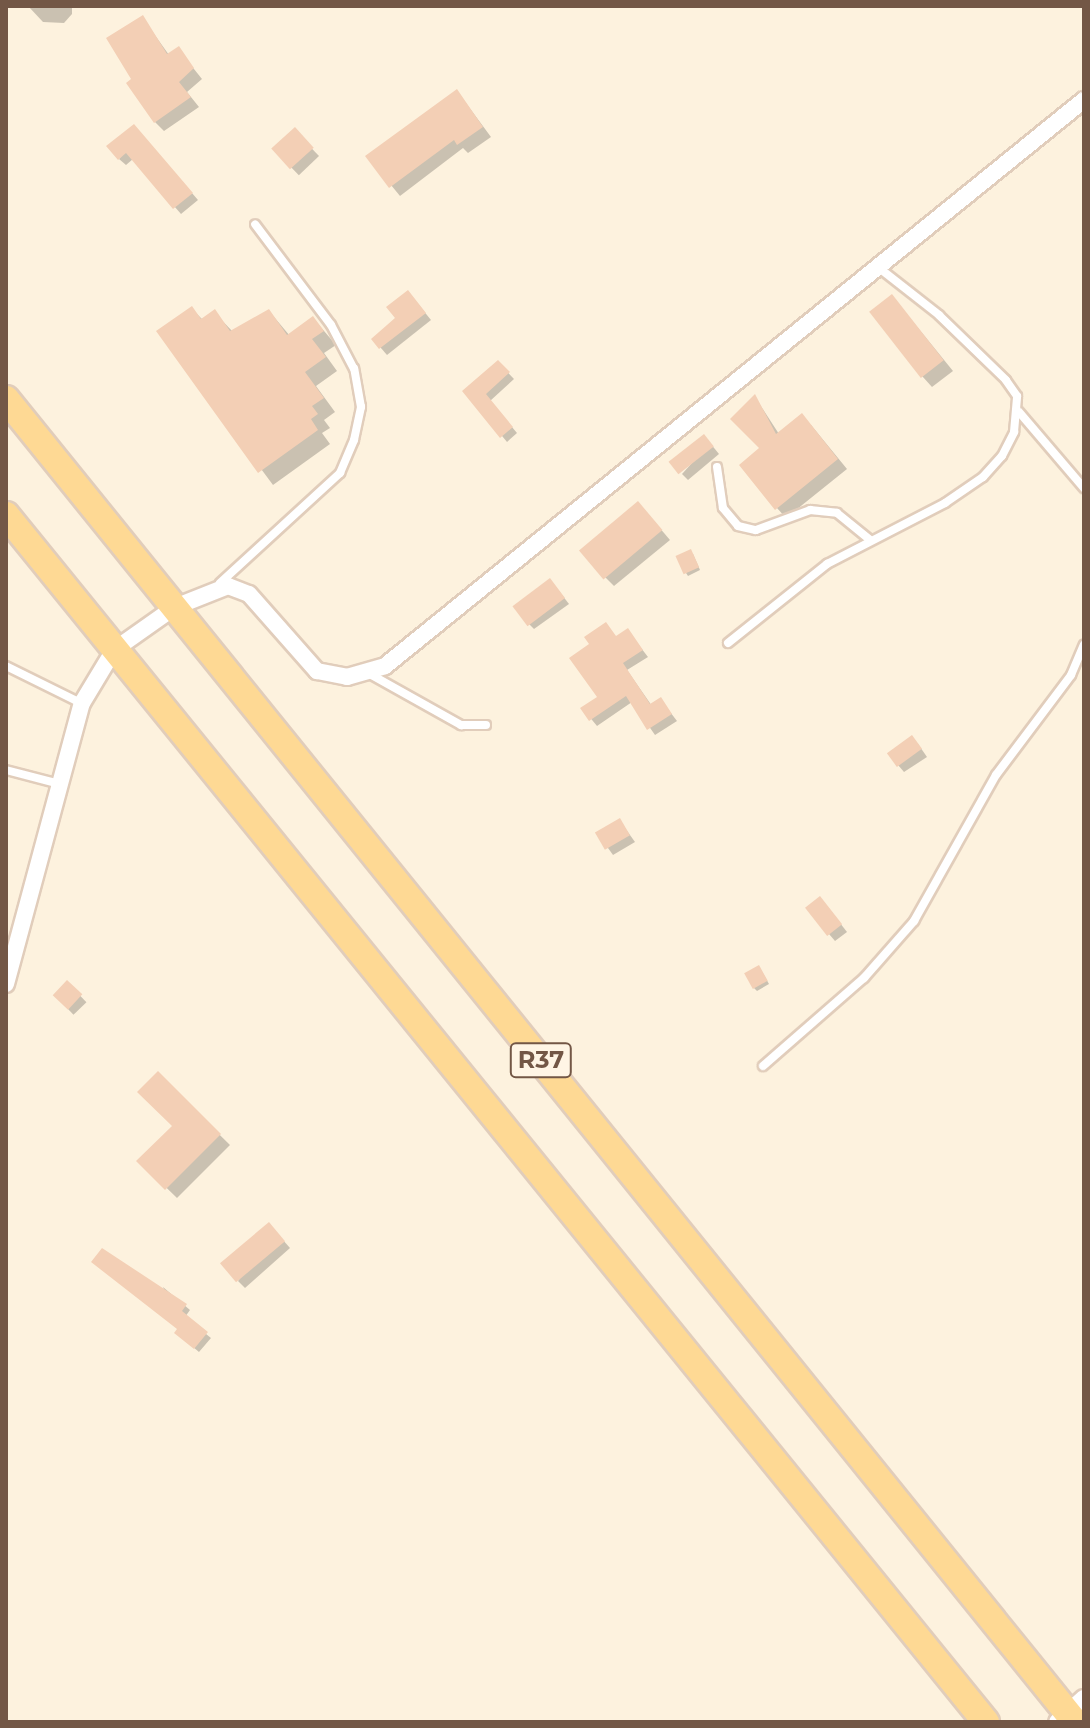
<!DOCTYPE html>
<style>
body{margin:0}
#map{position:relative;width:1090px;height:1728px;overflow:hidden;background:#fdf2de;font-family:Montserrat,sans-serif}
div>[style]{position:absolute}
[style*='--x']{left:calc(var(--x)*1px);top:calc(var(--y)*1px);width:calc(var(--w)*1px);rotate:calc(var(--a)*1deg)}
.shadow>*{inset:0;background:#0003;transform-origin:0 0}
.building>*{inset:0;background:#f3cfb5;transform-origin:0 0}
.roads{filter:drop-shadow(2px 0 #e1cdbb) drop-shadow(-2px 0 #e1cdbb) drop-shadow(0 2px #e1cdbb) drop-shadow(0 -2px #e1cdbb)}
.lane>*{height:8px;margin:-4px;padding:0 4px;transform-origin:4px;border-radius:4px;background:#fff}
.street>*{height:16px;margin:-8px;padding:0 8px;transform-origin:8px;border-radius:8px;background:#fff}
.primary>*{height:26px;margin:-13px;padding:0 13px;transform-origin:13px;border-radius:13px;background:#fed994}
span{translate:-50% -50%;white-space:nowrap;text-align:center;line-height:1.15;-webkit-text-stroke:6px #fff5e5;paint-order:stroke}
.shield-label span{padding:2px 6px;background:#fff5e5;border:2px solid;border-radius:6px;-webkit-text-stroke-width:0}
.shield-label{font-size:24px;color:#735746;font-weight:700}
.frame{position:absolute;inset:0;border:8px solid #735746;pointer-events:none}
</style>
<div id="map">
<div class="shadow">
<i style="clip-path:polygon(28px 6px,72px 6px,72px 14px,64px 23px,43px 22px)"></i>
<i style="clip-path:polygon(142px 17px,169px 55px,178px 49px,202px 79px,187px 92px,199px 107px,164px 131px,155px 122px)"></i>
<i style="clip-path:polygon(457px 91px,491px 137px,468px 153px,463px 148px,400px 196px,368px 157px)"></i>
<i style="left:294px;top:130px;width:36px;height:28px;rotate:46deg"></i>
<i style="clip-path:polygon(140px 133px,198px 200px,181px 214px,133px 159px,126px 165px,119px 159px)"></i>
<i style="clip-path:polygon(892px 296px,953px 371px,932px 387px,922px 376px)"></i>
<i style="clip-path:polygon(414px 299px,431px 320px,387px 355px,374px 340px)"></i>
<i style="clip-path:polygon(191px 308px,203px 320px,214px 312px,233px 332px,269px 311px,290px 336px,313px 318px,336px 345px,324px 353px,337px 371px,316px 386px,335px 412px,324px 420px,330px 428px,322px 433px,330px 444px,273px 485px,159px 332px)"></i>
<i style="clip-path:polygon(498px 362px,514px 379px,490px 401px,517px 433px,507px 442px,465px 391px)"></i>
<i style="clip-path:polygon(755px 397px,779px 434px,811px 425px,847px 469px,786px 518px,777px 508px)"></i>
<i style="clip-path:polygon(710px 443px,719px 454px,688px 480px,682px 474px)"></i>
<i style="clip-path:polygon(647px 513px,670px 540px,614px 586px,605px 577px)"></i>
<i style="clip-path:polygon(693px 554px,700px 570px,688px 576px,686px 573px)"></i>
<i style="clip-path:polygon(555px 586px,569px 604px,534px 629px,529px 624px)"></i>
<i style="clip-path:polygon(628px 631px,648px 657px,627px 670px,652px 706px,661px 700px,677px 721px,655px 735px,632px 702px,597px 726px,583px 709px,599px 698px,617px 638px)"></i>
<i style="clip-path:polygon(918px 744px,927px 757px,904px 772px,898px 765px)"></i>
<i style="clip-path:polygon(620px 821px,635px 842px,613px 855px,598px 834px)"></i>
<i style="clip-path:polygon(826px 905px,847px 932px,835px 941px,829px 934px)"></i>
<i style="clip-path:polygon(761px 970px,769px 984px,757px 991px,754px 988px)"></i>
<i style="left:67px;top:982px;width:28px;height:18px;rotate:46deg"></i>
<i style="clip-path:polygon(158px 1074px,230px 1145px,177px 1198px,139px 1161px,174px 1126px)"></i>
<i style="clip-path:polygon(275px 1231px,290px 1248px,245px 1288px,238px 1281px)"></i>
<i style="clip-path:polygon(163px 1287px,190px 1310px,185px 1317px,211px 1338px,199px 1352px,181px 1337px)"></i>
</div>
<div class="building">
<i style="clip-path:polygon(143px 15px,167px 54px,179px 46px,194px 68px,179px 82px,191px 97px,154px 123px,126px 83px,131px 79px,106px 38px)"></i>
<i style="clip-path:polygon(457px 89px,483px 127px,457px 145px,454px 140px,389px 188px,365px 156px)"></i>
<i style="clip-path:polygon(134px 124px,193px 193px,173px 209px,126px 153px,118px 160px,106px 146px)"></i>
<i style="left:295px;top:127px;width:28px;height:32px;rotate:48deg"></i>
<i style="clip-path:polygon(408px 290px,426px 313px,379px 349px,371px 339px,395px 318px,386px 307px)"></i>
<i style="left:892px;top:294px;width:84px;height:29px;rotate:52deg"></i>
<i style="clip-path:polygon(192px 306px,201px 319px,215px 309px,230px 331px,269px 309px,287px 335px,313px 316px,324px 331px,312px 339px,326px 357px,305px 372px,324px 398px,312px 406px,318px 414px,311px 419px,318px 430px,258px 473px,156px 331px)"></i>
<i style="clip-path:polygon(498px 360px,510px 372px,486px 394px,513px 427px,500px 438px,462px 391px)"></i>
<i style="clip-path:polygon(755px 394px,776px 434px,802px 413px,838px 459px,775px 510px,739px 465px,759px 448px,730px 419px)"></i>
<i style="left:704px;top:434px;width:16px;height:45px;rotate:52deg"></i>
<i style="left:638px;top:501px;width:38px;height:77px;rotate:50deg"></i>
<i style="left:691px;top:549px;width:20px;height:17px;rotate:66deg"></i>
<i style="left:550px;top:578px;width:25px;height:47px;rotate:53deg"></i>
<i style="clip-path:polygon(606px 622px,616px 636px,628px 628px,643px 650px,623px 663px,650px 704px,661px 697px,672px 714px,647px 730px,626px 696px,589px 721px,580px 708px,597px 697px,569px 658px,589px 644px,584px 637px)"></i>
<i style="left:912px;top:735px;width:17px;height:31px;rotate:54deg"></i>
<i style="left:620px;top:818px;width:20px;height:29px;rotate:60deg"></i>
<i style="left:820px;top:896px;width:36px;height:19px;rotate:52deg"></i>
<i style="left:759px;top:965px;width:18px;height:17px;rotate:61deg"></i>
<i style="left:67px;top:980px;width:21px;height:21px;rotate:43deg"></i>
<i style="clip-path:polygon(158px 1071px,221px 1134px,165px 1190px,136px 1161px,172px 1126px,137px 1092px)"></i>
<i style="left:269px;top:1222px;width:25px;height:64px;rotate:50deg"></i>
<i style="clip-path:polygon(102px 1248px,187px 1304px,182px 1311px,208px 1332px,194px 1349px,174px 1333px,177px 1329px,91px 1262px)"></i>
</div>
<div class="roads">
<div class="lane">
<i style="--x:1019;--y:412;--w:100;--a:49.5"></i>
<i style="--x:717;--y:467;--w:41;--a:81.7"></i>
<i style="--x:723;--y:508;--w:23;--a:50"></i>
<i style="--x:738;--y:526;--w:18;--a:13"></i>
<i style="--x:756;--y:530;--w:58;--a:-20.3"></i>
<i style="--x:810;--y:510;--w:27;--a:6"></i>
<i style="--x:837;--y:513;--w:41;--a:39.1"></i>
<i style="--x:220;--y:583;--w:163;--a:-42.5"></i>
<i style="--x:340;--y:473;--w:36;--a:-67"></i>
<i style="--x:354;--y:440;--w:34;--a:-78"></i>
<i style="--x:361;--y:407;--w:39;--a:-100"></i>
<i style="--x:354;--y:369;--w:50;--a:-117.6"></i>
<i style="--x:331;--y:325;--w:126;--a:-127"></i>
<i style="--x:728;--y:643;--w:127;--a:-38.6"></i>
<i style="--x:827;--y:564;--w:133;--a:-27.3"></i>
<i style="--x:945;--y:503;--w:46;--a:-34.4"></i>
<i style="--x:983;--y:477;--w:28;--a:-48"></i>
<i style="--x:1002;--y:456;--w:27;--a:-63"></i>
<i style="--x:1014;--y:432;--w:36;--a:-85"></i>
<i style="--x:1017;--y:396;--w:19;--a:-125"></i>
<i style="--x:1006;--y:380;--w:93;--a:-135.9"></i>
<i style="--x:939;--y:315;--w:78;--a:-141.8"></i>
<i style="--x:6;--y:666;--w:84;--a:26.3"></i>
<i style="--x:368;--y:673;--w:107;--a:29.2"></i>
<i style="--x:461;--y:725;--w:25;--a:0"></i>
<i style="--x:6;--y:770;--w:56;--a:14.5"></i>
<i style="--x:763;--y:1066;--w:134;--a:-41.1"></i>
<i style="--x:864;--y:978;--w:76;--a:-48.7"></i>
<i style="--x:914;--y:921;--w:167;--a:-60.7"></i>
<i style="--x:996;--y:775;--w:125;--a:-53.1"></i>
<i style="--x:1071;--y:675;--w:33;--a:-67"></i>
</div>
<div class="street">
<i style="--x:6;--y:984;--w:291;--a:-74.9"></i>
<i style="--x:82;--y:703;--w:62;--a:-58.9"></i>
<i style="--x:114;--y:650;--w:75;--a:-35.2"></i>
<i style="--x:175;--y:607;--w:57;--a:-21.6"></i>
<i style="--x:228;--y:586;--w:22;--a:21"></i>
<i style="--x:249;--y:594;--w:103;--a:48.6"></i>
<i style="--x:317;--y:671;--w:31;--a:11"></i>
<i style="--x:347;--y:677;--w:40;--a:-16"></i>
<i style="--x:385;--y:666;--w:899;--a:-39"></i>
<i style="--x:1057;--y:1722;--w:36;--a:-42"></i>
</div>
<div class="primary">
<i style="--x:6;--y:399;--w:1701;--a:51.06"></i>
<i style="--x:6;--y:515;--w:1555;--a:50.93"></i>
</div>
</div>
<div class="shield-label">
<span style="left:541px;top:1060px">R37</span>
</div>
<div class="frame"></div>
</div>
